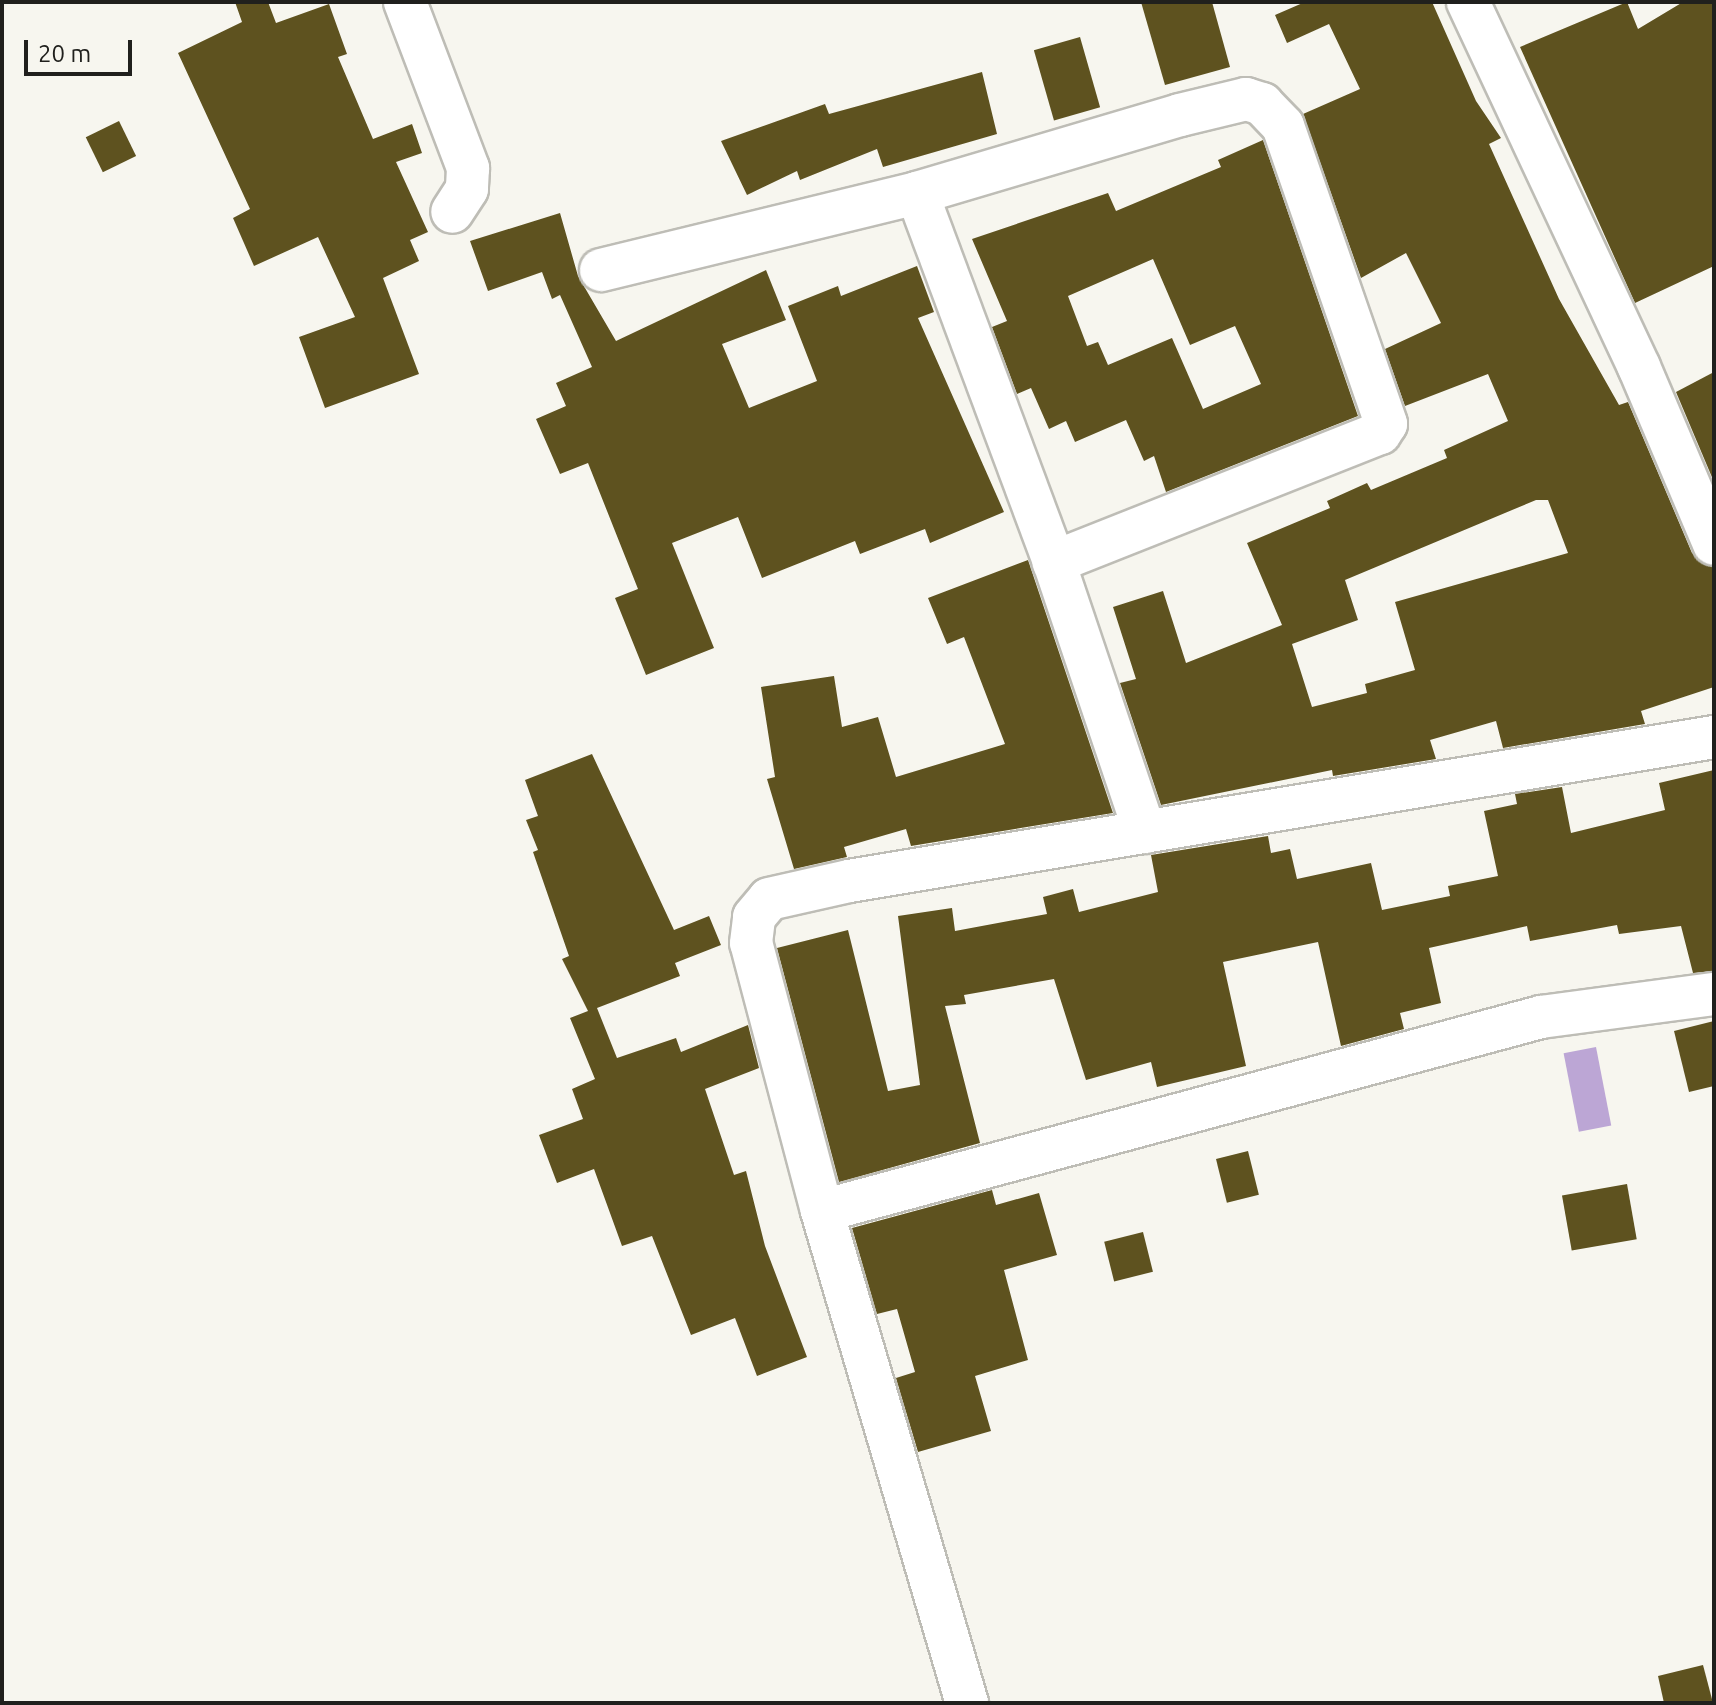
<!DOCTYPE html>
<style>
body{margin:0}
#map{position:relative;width:1716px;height:1705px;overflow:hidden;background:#f7f6ef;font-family:Ubuntu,sans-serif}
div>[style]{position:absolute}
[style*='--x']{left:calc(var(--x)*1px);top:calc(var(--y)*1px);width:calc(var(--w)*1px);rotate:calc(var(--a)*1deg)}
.water>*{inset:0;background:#bca6d5;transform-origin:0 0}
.building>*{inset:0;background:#5e521f;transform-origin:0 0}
.roads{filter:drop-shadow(2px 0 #bebdb6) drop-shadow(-2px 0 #bebdb6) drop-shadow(0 2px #bebdb6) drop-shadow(0 -2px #bebdb6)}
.minor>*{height:42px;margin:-21px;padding:0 21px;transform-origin:21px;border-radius:21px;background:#fff}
span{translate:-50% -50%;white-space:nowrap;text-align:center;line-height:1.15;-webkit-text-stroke:8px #f7f6ef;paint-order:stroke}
.frame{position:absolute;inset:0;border:4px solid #20201d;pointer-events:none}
.scale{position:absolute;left:24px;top:40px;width:108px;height:36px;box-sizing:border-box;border:4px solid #20201d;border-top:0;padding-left:10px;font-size:24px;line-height:28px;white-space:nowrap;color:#20201d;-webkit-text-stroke:6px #f7f6ef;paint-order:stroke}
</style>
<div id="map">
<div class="water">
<i style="left:1596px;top:1047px;width:80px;height:33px;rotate:79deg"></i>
</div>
<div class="building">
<i style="clip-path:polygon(235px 2px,268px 2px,276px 23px,329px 4px,347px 54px,338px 57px,373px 139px,412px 124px,422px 153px,396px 162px,428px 232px,410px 240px,419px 261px,383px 278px,419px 374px,325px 408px,299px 337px,355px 317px,318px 237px,254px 266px,233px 218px,250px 209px,178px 53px,242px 22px)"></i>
<i style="clip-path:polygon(1141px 2px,1212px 2px,1230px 67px,1165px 85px)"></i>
<i style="clip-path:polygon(evenodd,1305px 2px,1432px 2px,1476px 101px,1501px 138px,1489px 144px,1559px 299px,1619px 405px,1628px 402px,1692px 553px,1714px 568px,1714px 687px,1641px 711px,1645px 724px,1503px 748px,1496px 721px,1430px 740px,1436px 759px,1333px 776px,1332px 770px,1161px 805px,1120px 683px,1136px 679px,1113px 607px,1163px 591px,1186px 663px,1282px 625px,1247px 543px,1330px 508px,1327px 501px,1367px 483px,1371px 490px,1447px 458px,1444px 450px,1508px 421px,1488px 374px,1405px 406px,1385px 349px,1441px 323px,1406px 253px,1361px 278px,1303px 114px,1360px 89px,1329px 24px,1287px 43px,1275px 15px,1305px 2px,1536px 500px,1548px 500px,1568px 553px,1395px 602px,1415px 670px,1365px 684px,1367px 693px,1312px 707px,1292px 644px,1358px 620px,1345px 580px,1536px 500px)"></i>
<i style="clip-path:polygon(1627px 2px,1638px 29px,1683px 2px,1714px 2px,1714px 266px,1635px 303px,1520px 47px)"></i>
<i style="left:1080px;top:37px;width:73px;height:48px;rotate:74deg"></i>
<i style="clip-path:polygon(982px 72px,997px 134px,883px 167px,877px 149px,800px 180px,797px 171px,747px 195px,721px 141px,825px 104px,829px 114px)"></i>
<i style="left:119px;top:121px;width:39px;height:37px;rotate:64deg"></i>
<i style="clip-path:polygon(evenodd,1263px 140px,1358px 416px,1166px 492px,1154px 456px,1144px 461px,1126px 420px,1075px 442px,1066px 421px,1049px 429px,1031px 388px,1017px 394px,992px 327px,1007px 321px,972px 239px,1108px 193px,1116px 211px,1221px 167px,1218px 160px,1263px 140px,1153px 259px,1190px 345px,1235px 326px,1261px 384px,1203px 409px,1172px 338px,1108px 365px,1098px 342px,1087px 346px,1068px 296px,1153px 259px)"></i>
<i style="clip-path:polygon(560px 213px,578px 276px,616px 341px,766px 270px,786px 320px,722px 344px,749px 408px,817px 381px,788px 306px,838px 286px,841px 296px,917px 266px,934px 312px,918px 318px,1004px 512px,930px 543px,925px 529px,860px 554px,855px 541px,762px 578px,738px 517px,672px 543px,714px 648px,646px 675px,615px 598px,638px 589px,588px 463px,560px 474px,536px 419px,566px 406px,556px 383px,592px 367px,560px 295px,552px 299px,542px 272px,488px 291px,470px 241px)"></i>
<i style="clip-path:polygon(1714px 372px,1714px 482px,1676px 392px)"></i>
<i style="clip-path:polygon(1028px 560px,1113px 813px,911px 846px,906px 829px,844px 847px,847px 857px,794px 869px,767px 779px,775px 777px,761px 687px,834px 676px,842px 727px,878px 717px,896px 777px,1005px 744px,964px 637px,947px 644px,928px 598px)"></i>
<i style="clip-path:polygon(592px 754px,674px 930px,709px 916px,721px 945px,675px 963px,680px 976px,597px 1008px,617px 1058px,676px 1038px,681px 1052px,748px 1025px,759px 1068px,705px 1089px,734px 1175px,746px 1171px,765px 1246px,807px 1357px,757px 1376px,735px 1318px,691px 1335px,652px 1236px,622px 1246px,594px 1169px,557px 1183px,539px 1135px,583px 1119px,572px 1089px,595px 1079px,570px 1018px,588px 1011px,562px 959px,569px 956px,533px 852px,538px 850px,526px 820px,538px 816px,525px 780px)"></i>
<i style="clip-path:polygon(1714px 770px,1714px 971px,1693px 973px,1681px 926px,1619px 934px,1617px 925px,1530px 941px,1527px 926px,1429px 948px,1441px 1003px,1400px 1013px,1404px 1029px,1341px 1046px,1318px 942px,1223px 962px,1246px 1066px,1157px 1087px,1151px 1062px,1086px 1080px,1054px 979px,964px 995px,966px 1004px,945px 1006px,980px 1143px,839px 1182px,777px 948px,848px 930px,888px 1091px,920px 1085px,898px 916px,952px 908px,955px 931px,1047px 914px,1043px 897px,1073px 889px,1079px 912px,1158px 892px,1151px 855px,1268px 836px,1271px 853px,1290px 849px,1297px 879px,1371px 863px,1382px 910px,1450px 896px,1448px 886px,1498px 876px,1484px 811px,1517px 804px,1515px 794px,1562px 787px,1571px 833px,1665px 810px,1659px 783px)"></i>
<i style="clip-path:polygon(1714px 1021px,1714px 1086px,1689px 1092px,1674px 1031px)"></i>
<i style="left:1248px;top:1151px;width:45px;height:33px;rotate:76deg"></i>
<i style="left:1627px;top:1184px;width:56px;height:66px;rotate:80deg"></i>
<i style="clip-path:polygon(992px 1190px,996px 1205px,1039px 1193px,1057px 1255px,1004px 1270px,1028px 1360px,975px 1376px,991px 1431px,918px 1452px,896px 1378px,915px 1372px,897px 1309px,877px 1314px,852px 1228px)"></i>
<i style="left:1143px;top:1232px;width:41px;height:40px;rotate:76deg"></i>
<i style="clip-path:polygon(1703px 1665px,1713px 1703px,1664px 1703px,1658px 1676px)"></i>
</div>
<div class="roads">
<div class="minor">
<i style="--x:405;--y:2;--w:178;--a:69.2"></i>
<i style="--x:468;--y:168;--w:21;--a:93"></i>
<i style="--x:467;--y:189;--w:27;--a:123"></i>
<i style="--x:1468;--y:2;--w:403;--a:64.9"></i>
<i style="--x:1639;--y:367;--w:192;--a:67"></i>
<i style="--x:917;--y:193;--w:394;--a:69.6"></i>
<i style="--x:1054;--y:562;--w:285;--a:71.4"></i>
<i style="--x:601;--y:270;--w:325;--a:-13.7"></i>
<i style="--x:917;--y:193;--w:274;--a:-16.5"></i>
<i style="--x:1180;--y:115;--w:68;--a:-13.6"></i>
<i style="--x:1246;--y:99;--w:17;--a:17"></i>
<i style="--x:1262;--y:104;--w:30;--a:46"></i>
<i style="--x:1283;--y:126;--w:315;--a:70.9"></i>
<i style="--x:1386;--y:424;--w:11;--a:124"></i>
<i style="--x:1380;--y:433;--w:351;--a:158.4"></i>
<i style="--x:822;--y:1211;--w:745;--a:-15.1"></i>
<i style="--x:1541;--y:1017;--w:175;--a:-7.6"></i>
<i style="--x:967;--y:1703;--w:513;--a:-106.42"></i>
<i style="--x:822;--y:1211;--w:277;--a:-104.8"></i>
<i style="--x:751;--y:943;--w:26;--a:-83"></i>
<i style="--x:754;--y:917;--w:23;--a:-50"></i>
<i style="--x:769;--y:899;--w:82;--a:-12.7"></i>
<i style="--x:849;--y:881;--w:877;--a:-9.45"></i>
</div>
</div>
<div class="frame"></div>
<div class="scale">20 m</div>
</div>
